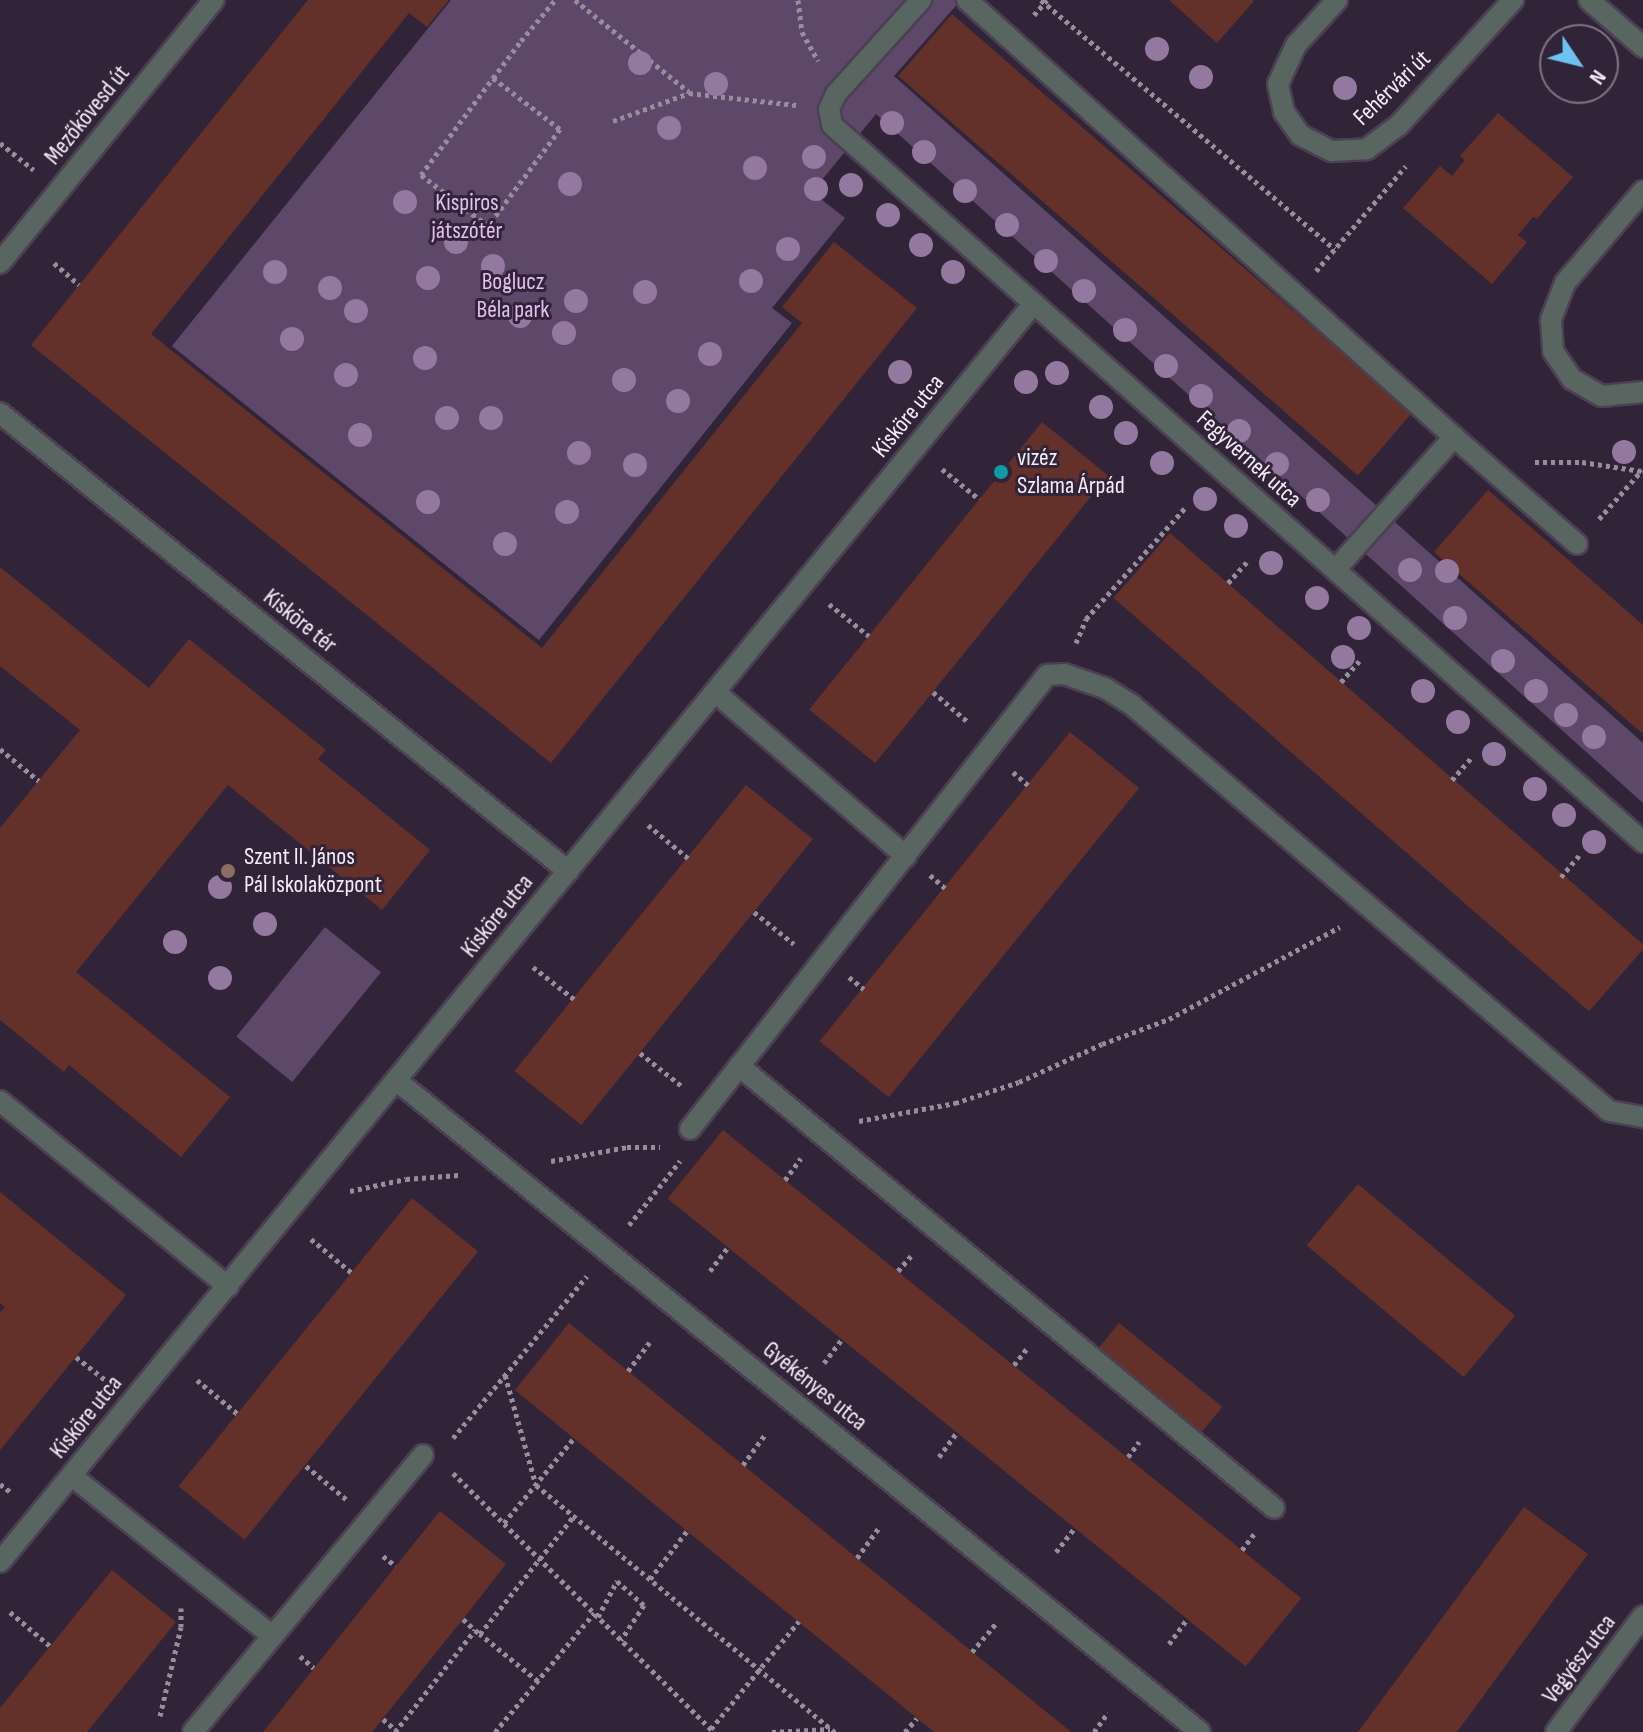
<!DOCTYPE html>
<meta charset="utf-8">
<style>
body{margin:0}
#map{position:relative;width:1643px;height:1732px;overflow:hidden;background:#312438;font-family:"Sofia Sans Condensed",sans-serif}
div>[style]{position:absolute}
[style*='--x']{left:calc(var(--x)*1px);top:calc(var(--y)*1px);width:calc(var(--w)*1px);rotate:calc(var(--a)*1deg)}
.green>*{inset:0;background:#5e4869;transform-origin:0 0}
.building>*{inset:0;background:#64312a;transform-origin:0 0}
.path>*{height:5px;margin-top:-2.5px;transform-origin:0;background:repeating-linear-gradient(90deg,#988d9d 0 4px,transparent 0 8px)}
.roads{filter:drop-shadow(2px 0 #4c4053) drop-shadow(-2px 0 #4c4053) drop-shadow(0 2px #4c4053) drop-shadow(0 -2px #4c4053)}
.service>*{height:20px;margin:-10px;padding:0 10px;transform-origin:10px;border-radius:10px;background:#586560}
.minor>*{height:20px;margin:-10px;padding:0 10px;transform-origin:10px;border-radius:10px;background:#586560}
.tertiary>*{height:20px;margin:-10px;padding:0 10px;transform-origin:10px;border-radius:10px;background:#586560}
.trees>*{width:24px;height:24px;margin:-12px;border-radius:50%;background:#9379a0}
.dots>*{width:22px;height:22px;translate:-50% -50%;box-sizing:border-box;border:4px solid #312438;border-radius:50%}
span{translate:-50% -50%;white-space:nowrap;text-align:center;line-height:1.15;-webkit-text-stroke:6px #312438;paint-order:stroke}
.street-label{font-size:24px;color:#f5ecf9}
.park-label{font-size:24px;color:#e4bff6}
.poi-label{font-size:24px;color:#f5ecf9}
.left{translate:0 -50%;text-align:left}
.north{position:absolute;left:1539px;top:24px;width:80px;height:80px;box-sizing:border-box;background:#312438;border:2px solid #7f7485;border-radius:50%;rotate:125deg;font-size:22px;font-weight:700;line-height:32px;text-align:center;color:#f5ecf9}
.north::after{content:'';display:block;margin:auto;width:28px;height:36px;background:#6cc3f2;clip-path:polygon(50% 0,100% 100%,50% 72%,0 100%)}
</style>
<div id="map">
<div class="green">
<i style="clip-path:polygon(451px 0,961px 0,894px 76px,1643px 743px,1643px 803px,876px 114px,812px 192px,845px 218px,772px 308px,792px 323px,539px 640px,172px 346px)"></i>
<i style="left:325px;top:927px;width:72px;height:141px;rotate:39deg"></i>
</div>
<div class="building">
<i style="clip-path:polygon(308px 0,449px 0,427px 27px,409px 13px,151px 334px,542px 648px,802px 323px,782px 307px,834px 242px,917px 308px,551px 763px,31px 345px)"></i>
<i style="clip-path:polygon(1169px 0,1252px 0,1254px 1px,1217px 43px)"></i>
<i style="left:952px;top:14px;width:609px;height:82px;rotate:41deg"></i>
<i style="clip-path:polygon(1498px 113px,1573px 177px,1537px 219px,1533px 217px,1518px 235px,1527px 242px,1492px 284px,1403px 208px,1440px 166px,1452px 176px,1465px 160px,1460px 156px)"></i>
<i style="left:1042px;top:422px;width:85px;height:370px;rotate:39deg"></i>
<i style="clip-path:polygon(1488px 490px,1643px 625px,1643px 734px,1434px 552px)"></i>
<i style="left:1170px;top:533px;width:630px;height:86px;rotate:41deg"></i>
<i style="clip-path:polygon(0 567px,149px 688px,189px 639px,326px 750px,318px 759px,430px 850px,382px 910px,228px 785px,76px 972px,230px 1097px,181px 1157px,69px 1065px,64px 1072px,0 1020px,0 828px,80px 730px,0 666px)"></i>
<i style="left:1070px;top:732px;width:89px;height:398px;rotate:39deg"></i>
<i style="left:746px;top:785px;width:86px;height:368px;rotate:39deg"></i>
<i style="left:723px;top:1130px;width:744px;height:88px;rotate:39deg"></i>
<i style="left:1358px;top:1184px;width:205px;height:80px;rotate:40deg"></i>
<i style="clip-path:polygon(0 1192px,126px 1295px,0 1450px,0 1312px,5px 1307px,0 1303px)"></i>
<i style="left:412px;top:1198px;width:85px;height:371px;rotate:39deg"></i>
<i style="clip-path:polygon(569px 1323px,857px 1558px,1071px 1732px,934px 1732px,687px 1531px,515px 1390px)"></i>
<i style="left:1119px;top:1323px;width:133px;height:33px;rotate:39deg"></i>
<i style="clip-path:polygon(1524px 1507px,1588px 1554px,1561px 1590px,1457px 1732px,1358px 1732px)"></i>
<i style="clip-path:polygon(440px 1511px,506px 1564px,463px 1619px,372px 1732px,263px 1732px)"></i>
<i style="clip-path:polygon(112px 1570px,176px 1622px,87px 1732px,0 1732px,0 1708px)"></i>
</div>
<div class="path">
<i style="--x:575;--y:0;--w:146;--a:38.9"></i>
<i style="--x:798;--y:0;--w:32;--a:83"></i>
<i style="--x:802;--y:32;--w:33;--a:61"></i>
<i style="--x:1041;--y:0;--w:385;--a:40.3"></i>
<i style="--x:1034;--y:15;--w:20;--a:-49"></i>
<i style="--x:493;--y:78;--w:84;--a:37.3"></i>
<i style="--x:560;--y:129;--w:121;--a:126.6"></i>
<i style="--x:488;--y:226;--w:84;--a:-142.7"></i>
<i style="--x:421;--y:175;--w:121;--a:-53.4"></i>
<i style="--x:493;--y:78;--w:46;--a:-52.9"></i>
<i style="--x:521;--y:41;--w:53;--a:-50.3"></i>
<i style="--x:613;--y:121;--w:81;--a:-20.2"></i>
<i style="--x:689;--y:93;--w:108;--a:6.4"></i>
<i style="--x:0;--y:143;--w:43;--a:38.5"></i>
<i style="--x:54;--y:263;--w:33;--a:41"></i>
<i style="--x:1316;--y:271;--w:138;--a:-49.4"></i>
<i style="--x:1535;--y:462;--w:47;--a:0"></i>
<i style="--x:1582;--y:462;--w:60;--a:8.7"></i>
<i style="--x:942;--y:469;--w:48;--a:39"></i>
<i style="--x:1599;--y:519;--w:65;--a:-48.7"></i>
<i style="--x:1228;--y:583;--w:28;--a:-48"></i>
<i style="--x:829;--y:604;--w:51;--a:38.7"></i>
<i style="--x:1076;--y:643;--w:26;--a:-67"></i>
<i style="--x:1086;--y:619;--w:149;--a:-48.3"></i>
<i style="--x:1341;--y:682;--w:28;--a:-49"></i>
<i style="--x:933;--y:692;--w:46;--a:40.6"></i>
<i style="--x:0;--y:749;--w:50;--a:39.4"></i>
<i style="--x:1013;--y:772;--w:20;--a:41"></i>
<i style="--x:1452;--y:780;--w:29;--a:-49"></i>
<i style="--x:648;--y:825;--w:52;--a:39.5"></i>
<i style="--x:930;--y:875;--w:20;--a:41"></i>
<i style="--x:1561;--y:877;--w:30;--a:-50"></i>
<i style="--x:754;--y:912;--w:51;--a:38.7"></i>
<i style="--x:533;--y:967;--w:52;--a:38"></i>
<i style="--x:849;--y:977;--w:19;--a:39"></i>
<i style="--x:640;--y:1053;--w:55;--a:38.3"></i>
<i style="--x:859;--y:1121;--w:98;--a:-10.6"></i>
<i style="--x:955;--y:1103;--w:67;--a:-18.2"></i>
<i style="--x:1019;--y:1082;--w:91;--a:-24.6"></i>
<i style="--x:1102;--y:1044;--w:72;--a:-20.5"></i>
<i style="--x:1169;--y:1019;--w:194;--a:-28.3"></i>
<i style="--x:551;--y:1161;--w:77;--a:-10.4"></i>
<i style="--x:627;--y:1147;--w:33;--a:0"></i>
<i style="--x:785;--y:1180;--w:27;--a:-54"></i>
<i style="--x:350;--y:1191;--w:57;--a:-12.1"></i>
<i style="--x:406;--y:1179;--w:53;--a:-4.3"></i>
<i style="--x:629;--y:1225;--w:82;--a:-51.4"></i>
<i style="--x:311;--y:1239;--w:53;--a:39.7"></i>
<i style="--x:710;--y:1271;--w:30;--a:-53"></i>
<i style="--x:898;--y:1271;--w:23;--a:-49"></i>
<i style="--x:76;--y:1357;--w:37;--a:38"></i>
<i style="--x:824;--y:1363;--w:30;--a:-53"></i>
<i style="--x:1014;--y:1365;--w:23;--a:-52"></i>
<i style="--x:628;--y:1371;--w:36;--a:-53"></i>
<i style="--x:505;--y:1375;--w:114;--a:74.3"></i>
<i style="--x:536;--y:1485;--w:388;--a:39.6"></i>
<i style="--x:197;--y:1380;--w:55;--a:39.8"></i>
<i style="--x:453;--y:1438;--w:210;--a:-50.4"></i>
<i style="--x:939;--y:1457;--w:31;--a:-54"></i>
<i style="--x:1128;--y:1457;--w:19;--a:-54"></i>
<i style="--x:743;--y:1465;--w:37;--a:-54"></i>
<i style="--x:306;--y:1466;--w:52;--a:39.5"></i>
<i style="--x:453;--y:1473;--w:368;--a:44.8"></i>
<i style="--x:0;--y:1484;--w:15;--a:37"></i>
<i style="--x:504;--y:1523;--w:110;--a:-50.5"></i>
<i style="--x:1242;--y:1550;--w:20;--a:-53"></i>
<i style="--x:1056;--y:1552;--w:31;--a:-52"></i>
<i style="--x:383;--y:1556;--w:16;--a:38"></i>
<i style="--x:857;--y:1558;--w:37;--a:-54"></i>
<i style="--x:650;--y:1579;--w:61;--a:-52.4"></i>
<i style="--x:10;--y:1612;--w:52;--a:40.4"></i>
<i style="--x:598;--y:1617;--w:41;--a:-62.2"></i>
<i style="--x:617;--y:1581;--w:36;--a:42"></i>
<i style="--x:644;--y:1605;--w:42;--a:123.3"></i>
<i style="--x:463;--y:1619;--w:16;--a:43"></i>
<i style="--x:1169;--y:1644;--w:31;--a:-54"></i>
<i style="--x:972;--y:1652;--w:38;--a:-50"></i>
<i style="--x:300;--y:1656;--w:18;--a:41"></i>
<i style="--x:538;--y:1681;--w:75;--a:-141"></i>
<i style="--x:480;--y:1634;--w:151;--a:-51.5"></i>
<i style="--x:160;--y:1716;--w:91;--a:-76.7"></i>
<i style="--x:181;--y:1627;--w:19;--a:-90"></i>
<i style="--x:383;--y:1719;--w:18;--a:41"></i>
<i style="--x:711;--y:1729;--w:139;--a:-50.8"></i>
<i style="--x:395;--y:1732;--w:130;--a:-51.9"></i>
<i style="--x:475;--y:1630;--w:6;--a:39"></i>
<i style="--x:495;--y:1732;--w:155;--a:-50.2"></i>
<i style="--x:772;--y:1732;--w:58;--a:-3"></i>
<i style="--x:905;--y:1732;--w:18;--a:-49"></i>
<i style="--x:1094;--y:1732;--w:24;--a:-54"></i>
</div>
<div class="roads">
<div class="service">
<i style="--x:967;--y:0;--w:654;--a:41.9"></i>
<i style="--x:1454;--y:437;--w:178;--a:131.8"></i>
<i style="--x:1337;--y:0;--w:61;--a:132.3"></i>
<i style="--x:1296;--y:45;--w:43;--a:114.8"></i>
<i style="--x:1278;--y:84;--w:29;--a:78"></i>
<i style="--x:1284;--y:112;--w:28;--a:55"></i>
<i style="--x:1300;--y:135;--w:36;--a:27"></i>
<i style="--x:1332;--y:151;--w:35;--a:-3"></i>
<i style="--x:1367;--y:149;--w:39;--a:-37"></i>
<i style="--x:1398;--y:126;--w:171;--a:-47.6"></i>
<i style="--x:829;--y:109;--w:17;--a:-65"></i>
<i style="--x:836;--y:94;--w:127;--a:-47.9"></i>
<i style="--x:1643;--y:191;--w:121;--a:130.3"></i>
<i style="--x:1565;--y:283;--w:40;--a:111"></i>
<i style="--x:1551;--y:320;--w:31;--a:86"></i>
<i style="--x:1553;--y:351;--w:34;--a:56"></i>
<i style="--x:1572;--y:379;--w:34;--a:30"></i>
<i style="--x:1602;--y:396;--w:41;--a:-5.6"></i>
<i style="--x:1454;--y:437;--w:163;--a:41"></i>
<i style="--x:715;--y:692;--w:252;--a:40.7"></i>
<i style="--x:739;--y:1066;--w:694;--a:39.56"></i>
<i style="--x:690;--y:1129;--w:578;--a:-51.82"></i>
<i style="--x:1047;--y:675;--w:17;--a:-3"></i>
<i style="--x:1064;--y:674;--w:43;--a:18.9"></i>
<i style="--x:1105;--y:688;--w:32;--a:32"></i>
<i style="--x:1132;--y:705;--w:626;--a:40.4"></i>
<i style="--x:1609;--y:1111;--w:35;--a:10"></i>
<i style="--x:72;--y:1476;--w:255;--a:38.6"></i>
<i style="--x:193;--y:1732;--w:360;--a:-50.3"></i>
</div>
<div class="minor">
<i style="--x:829;--y:109;--w:16;--a:79"></i>
<i style="--x:832;--y:125;--w:1083;--a:41.48"></i>
<i style="--x:0;--y:263;--w:339;--a:-50.9"></i>
<i style="--x:0;--y:413;--w:730;--a:38.88"></i>
<i style="--x:396;--y:1080;--w:1035;--a:39.04"></i>
<i style="--x:0;--y:1101;--w:294;--a:39.1"></i>
<i style="--x:0;--y:1562;--w:1629;--a:-50.6"></i>
<i style="--x:1556;--y:1732;--w:145;--a:-53.1"></i>
</div>
<div class="tertiary">
<i style="--x:1589;--y:0;--w:72;--a:41"></i>
</div>
</div>
<div class="trees">
<i style="left:1157px;top:49px"></i>
<i style="left:640px;top:63px"></i>
<i style="left:1201px;top:77px"></i>
<i style="left:716px;top:84px"></i>
<i style="left:1345px;top:88px"></i>
<i style="left:892px;top:123px"></i>
<i style="left:669px;top:128px"></i>
<i style="left:924px;top:152px"></i>
<i style="left:814px;top:157px"></i>
<i style="left:755px;top:168px"></i>
<i style="left:570px;top:184px"></i>
<i style="left:851px;top:185px"></i>
<i style="left:816px;top:189px"></i>
<i style="left:965px;top:191px"></i>
<i style="left:405px;top:202px"></i>
<i style="left:888px;top:215px"></i>
<i style="left:1007px;top:225px"></i>
<i style="left:456px;top:242px"></i>
<i style="left:921px;top:245px"></i>
<i style="left:788px;top:249px"></i>
<i style="left:1046px;top:261px"></i>
<i style="left:493px;top:266px"></i>
<i style="left:275px;top:272px"></i>
<i style="left:953px;top:272px"></i>
<i style="left:428px;top:278px"></i>
<i style="left:751px;top:281px"></i>
<i style="left:330px;top:288px"></i>
<i style="left:1084px;top:291px"></i>
<i style="left:645px;top:292px"></i>
<i style="left:576px;top:301px"></i>
<i style="left:356px;top:311px"></i>
<i style="left:520px;top:316px"></i>
<i style="left:1125px;top:330px"></i>
<i style="left:564px;top:333px"></i>
<i style="left:292px;top:339px"></i>
<i style="left:710px;top:354px"></i>
<i style="left:425px;top:358px"></i>
<i style="left:1166px;top:366px"></i>
<i style="left:900px;top:372px"></i>
<i style="left:1057px;top:373px"></i>
<i style="left:346px;top:375px"></i>
<i style="left:624px;top:380px"></i>
<i style="left:1026px;top:382px"></i>
<i style="left:1201px;top:396px"></i>
<i style="left:678px;top:401px"></i>
<i style="left:1101px;top:407px"></i>
<i style="left:447px;top:418px"></i>
<i style="left:491px;top:418px"></i>
<i style="left:1239px;top:431px"></i>
<i style="left:1126px;top:433px"></i>
<i style="left:360px;top:435px"></i>
<i style="left:1624px;top:452px"></i>
<i style="left:579px;top:453px"></i>
<i style="left:1162px;top:463px"></i>
<i style="left:1277px;top:464px"></i>
<i style="left:635px;top:465px"></i>
<i style="left:1205px;top:499px"></i>
<i style="left:1318px;top:500px"></i>
<i style="left:428px;top:502px"></i>
<i style="left:567px;top:512px"></i>
<i style="left:1236px;top:526px"></i>
<i style="left:505px;top:544px"></i>
<i style="left:1271px;top:563px"></i>
<i style="left:1410px;top:570px"></i>
<i style="left:1447px;top:571px"></i>
<i style="left:1317px;top:598px"></i>
<i style="left:1455px;top:618px"></i>
<i style="left:1359px;top:628px"></i>
<i style="left:1343px;top:657px"></i>
<i style="left:1503px;top:661px"></i>
<i style="left:1423px;top:691px"></i>
<i style="left:1536px;top:691px"></i>
<i style="left:1566px;top:715px"></i>
<i style="left:1458px;top:722px"></i>
<i style="left:1594px;top:737px"></i>
<i style="left:1494px;top:754px"></i>
<i style="left:1535px;top:789px"></i>
<i style="left:1564px;top:815px"></i>
<i style="left:1594px;top:842px"></i>
<i style="left:220px;top:887px"></i>
<i style="left:265px;top:924px"></i>
<i style="left:175px;top:942px"></i>
<i style="left:220px;top:978px"></i>
</div>
<div class="dots">
<i style="left:1001px;top:472px;background:#0f9aa8"></i>
<i style="left:228px;top:871px;background:#8d6e63"></i>
</div>
<div class="street-label">
<span style="left:1392px;top:88px;rotate:-44deg">Fehérvári út</span>
<span style="left:87px;top:115px;rotate:-51deg">Mezőkövesd út</span>
<span style="left:908px;top:416px;rotate:-51deg">Kisköre utca</span>
<span style="left:1249px;top:459px;rotate:42deg">Fegyvernek utca</span>
<span style="left:300px;top:621px;rotate:39deg">Kisköre tér</span>
<span style="left:497px;top:916px;rotate:-51deg">Kisköre utca</span>
<span style="left:815px;top:1386px;rotate:39deg">Gyékényes utca</span>
<span style="left:86px;top:1417px;rotate:-51deg">Kisköre utca</span>
<span style="left:1579px;top:1659px;rotate:-53deg">Vegyész utca</span>
</div>
<div class="park-label">
<span style="left:467px;top:217px">Kispiros<br>játszótér</span>
<span style="left:513px;top:296px">Boglucz<br>Béla park</span>
</div>
<div class="poi-label">
<span class="left" style="left:1017px;top:472px">vizéz<br>Szlama Árpád</span>
<span class="left" style="left:244px;top:871px">Szent II. János<br>Pál Iskolaközpont</span>
</div>
<div class="north">N</div>
</div>
